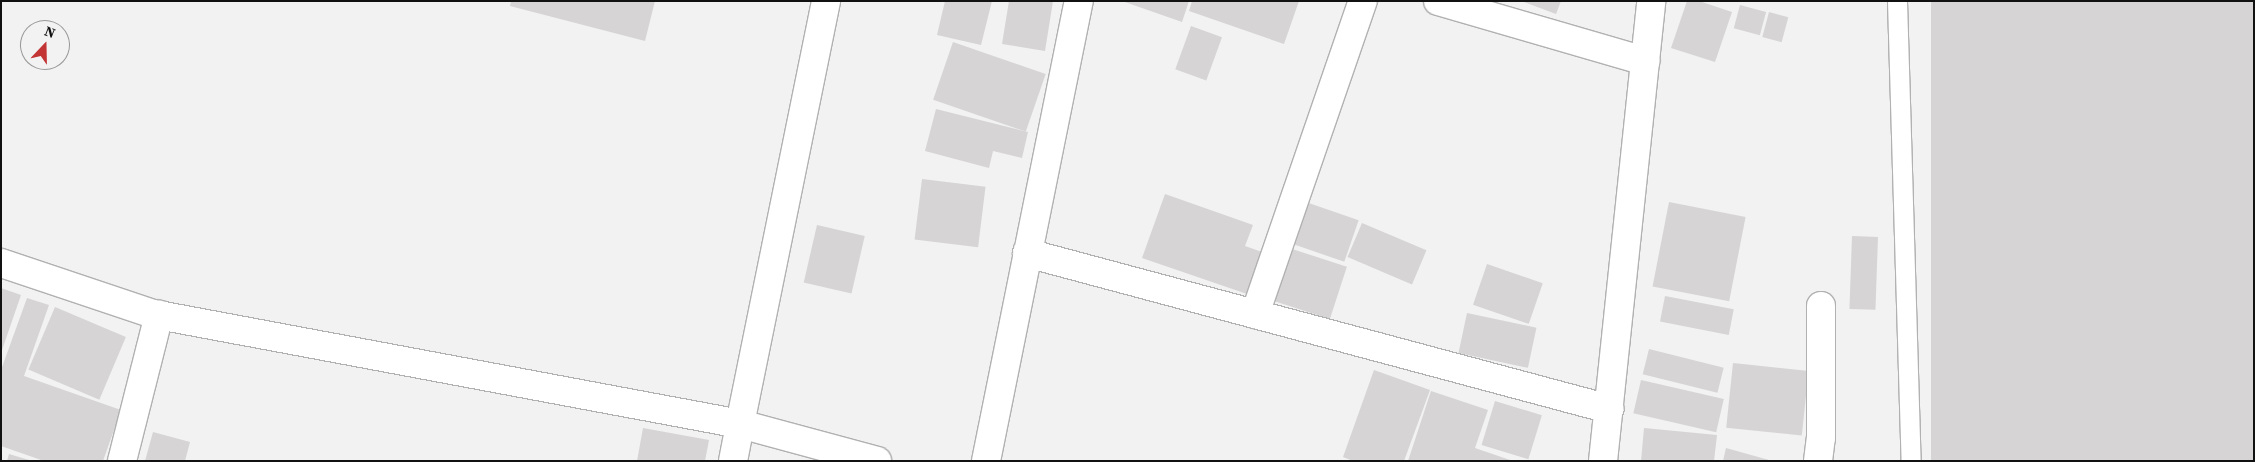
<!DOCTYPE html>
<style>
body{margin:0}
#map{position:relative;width:2255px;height:462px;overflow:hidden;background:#f2f2f3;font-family:"Source Serif 4",serif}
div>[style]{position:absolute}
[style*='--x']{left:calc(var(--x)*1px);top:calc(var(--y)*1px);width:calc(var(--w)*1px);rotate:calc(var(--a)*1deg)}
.building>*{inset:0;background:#d6d4d4;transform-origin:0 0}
.roads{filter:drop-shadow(1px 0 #b1b1b2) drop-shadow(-1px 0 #b1b1b2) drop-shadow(0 1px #b1b1b2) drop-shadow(0 -1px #b1b1b2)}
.lane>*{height:19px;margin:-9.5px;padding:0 9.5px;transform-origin:9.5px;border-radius:9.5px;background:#fff}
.street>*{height:28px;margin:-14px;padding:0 14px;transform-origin:14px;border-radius:14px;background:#fff}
span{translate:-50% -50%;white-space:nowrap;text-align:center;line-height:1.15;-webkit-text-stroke:4.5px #f2f2f3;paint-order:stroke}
.frame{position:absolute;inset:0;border:2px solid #111112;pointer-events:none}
.north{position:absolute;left:20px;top:20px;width:50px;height:50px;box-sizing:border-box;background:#f2f2f3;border:1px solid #989899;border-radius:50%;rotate:21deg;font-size:14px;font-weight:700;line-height:20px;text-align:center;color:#111112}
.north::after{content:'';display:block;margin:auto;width:18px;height:22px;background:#c33434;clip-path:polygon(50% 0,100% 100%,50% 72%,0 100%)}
</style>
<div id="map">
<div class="building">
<i style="clip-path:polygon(511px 1px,655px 1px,645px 41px,510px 6px)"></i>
<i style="clip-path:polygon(945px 1px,992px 1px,981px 45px,937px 35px)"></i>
<i style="clip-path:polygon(1009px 1px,1053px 1px,1045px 51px,1002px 44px)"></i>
<i style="clip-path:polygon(1122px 1px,1189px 1px,1182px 22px)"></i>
<i style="clip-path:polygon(1192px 1px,1299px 1px,1284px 44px,1189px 11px)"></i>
<i style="clip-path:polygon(1521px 1px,1561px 1px,1556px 14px)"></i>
<i style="clip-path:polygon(1687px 1px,1699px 1px,1732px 12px,1715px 62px,1671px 48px)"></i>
<i style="left:1931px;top:1px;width:323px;height:460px"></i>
<i style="left:1740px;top:5px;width:27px;height:24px;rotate:15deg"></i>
<i style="left:1769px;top:12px;width:20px;height:26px;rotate:15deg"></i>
<i style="left:1191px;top:26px;width:33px;height:46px;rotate:20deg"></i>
<i style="left:953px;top:42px;width:98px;height:61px;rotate:19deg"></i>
<i style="clip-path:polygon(936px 109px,1028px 132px,1022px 158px,993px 151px,989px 168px,925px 151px)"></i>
<i style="left:922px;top:179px;width:64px;height:61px;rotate:7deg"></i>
<i style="clip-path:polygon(1165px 194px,1253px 225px,1245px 246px,1262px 252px,1247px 294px,1142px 258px)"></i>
<i style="left:1300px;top:200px;width:62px;height:44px;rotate:19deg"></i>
<i style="left:1669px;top:202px;width:78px;height:86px;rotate:11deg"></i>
<i style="left:1362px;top:223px;width:70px;height:37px;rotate:23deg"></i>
<i style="left:817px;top:225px;width:49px;height:59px;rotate:13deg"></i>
<i style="left:1852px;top:236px;width:26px;height:73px;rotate:2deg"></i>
<i style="left:1286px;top:247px;width:64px;height:55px;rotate:18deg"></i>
<i style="left:1487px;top:264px;width:59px;height:43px;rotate:19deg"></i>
<i style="clip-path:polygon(1px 288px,21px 295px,2px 350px,1px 349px)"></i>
<i style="left:1665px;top:296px;width:70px;height:26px;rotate:11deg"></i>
<i style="clip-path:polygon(27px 298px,49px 305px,24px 376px,121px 410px,103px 461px,44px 461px,1px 446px,1px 370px)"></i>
<i style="left:55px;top:307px;width:77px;height:68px;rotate:23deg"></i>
<i style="left:1467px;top:313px;width:71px;height:41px;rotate:12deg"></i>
<i style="left:1649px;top:349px;width:77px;height:26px;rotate:14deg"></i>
<i style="left:1733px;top:363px;width:76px;height:65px;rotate:6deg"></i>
<i style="clip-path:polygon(1374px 370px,1430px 390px,1404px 461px,1353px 461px,1343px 457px)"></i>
<i style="left:1641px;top:380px;width:85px;height:34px;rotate:13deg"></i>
<i style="clip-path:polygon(1431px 391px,1488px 410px,1475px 448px,1513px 461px,1408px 461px)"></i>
<i style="left:1495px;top:401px;width:49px;height:46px;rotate:17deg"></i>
<i style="clip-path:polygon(643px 428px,709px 440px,705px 461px,637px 461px)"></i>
<i style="clip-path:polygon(1644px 428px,1717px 435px,1714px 461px,1641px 461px)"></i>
<i style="clip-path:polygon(153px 432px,190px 442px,185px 461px,145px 461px)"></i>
<i style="clip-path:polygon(1726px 448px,1769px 460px,1769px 461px,1723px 461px)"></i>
<i style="clip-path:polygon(9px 454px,29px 460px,29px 461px,7px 461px)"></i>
</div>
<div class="roads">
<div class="lane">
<i style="--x:1897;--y:1;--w:460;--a:88.3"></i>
</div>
<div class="street">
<i style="--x:1438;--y:1;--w:216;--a:16.2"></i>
<i style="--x:1027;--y:253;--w:603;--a:15"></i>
<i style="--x:1;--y:263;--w:160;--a:18.5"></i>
<i style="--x:153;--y:314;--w:597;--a:10.61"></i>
<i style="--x:740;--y:424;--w:432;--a:-78.5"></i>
<i style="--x:1255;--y:314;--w:331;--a:-71"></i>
<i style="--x:122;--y:461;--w:151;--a:-75.8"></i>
<i style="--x:733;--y:461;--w:38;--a:-79"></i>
<i style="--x:740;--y:424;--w:142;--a:15.1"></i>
<i style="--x:986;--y:461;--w:469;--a:-78.6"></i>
<i style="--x:1603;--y:461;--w:462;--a:-84"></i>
<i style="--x:1818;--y:461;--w:23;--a:-83"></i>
<i style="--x:1821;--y:438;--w:132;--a:-90"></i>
</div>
</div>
<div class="frame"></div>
<div class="north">N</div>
</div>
